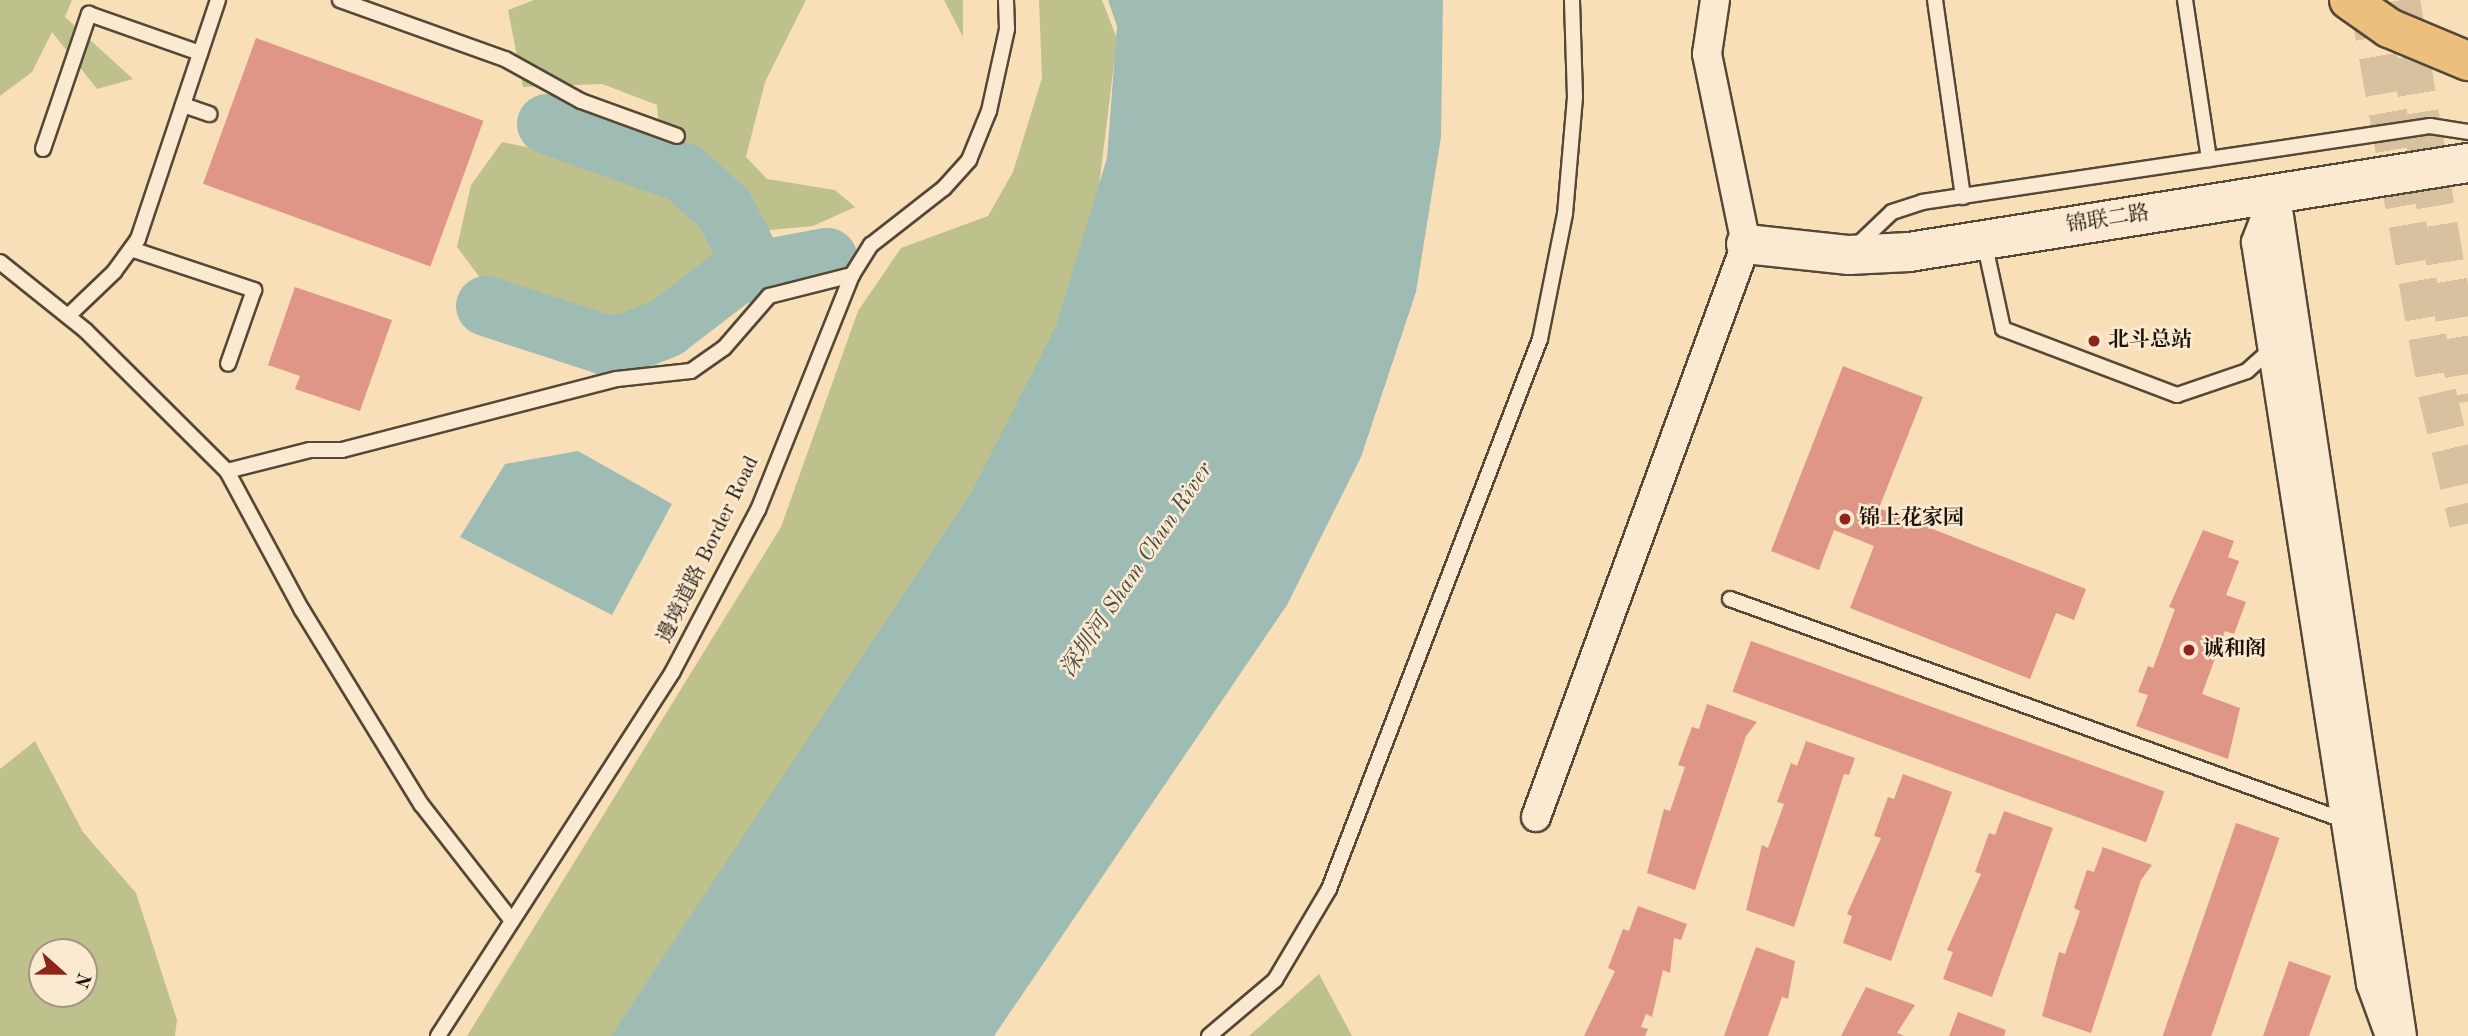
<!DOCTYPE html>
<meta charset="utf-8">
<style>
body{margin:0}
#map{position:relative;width:2468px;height:1036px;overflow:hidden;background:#f9dfb8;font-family:"Old Standard TT","Noto Serif SC",serif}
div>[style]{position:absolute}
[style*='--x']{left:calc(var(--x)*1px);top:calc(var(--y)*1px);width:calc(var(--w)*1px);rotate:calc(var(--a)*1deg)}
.green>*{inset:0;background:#bfc18d}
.water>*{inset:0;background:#9ebcb4}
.river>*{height:60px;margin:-30px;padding:0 30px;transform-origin:30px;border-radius:30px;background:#9ebcb4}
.building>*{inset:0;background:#e09686;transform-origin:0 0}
.highway-tunnel>*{height:38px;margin-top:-19px;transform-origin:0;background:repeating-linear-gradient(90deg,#d8c19e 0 38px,transparent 0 57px)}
.roads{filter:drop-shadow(2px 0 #544836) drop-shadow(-2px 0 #544836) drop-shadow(0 2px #544836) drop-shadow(0 -2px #544836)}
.lane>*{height:14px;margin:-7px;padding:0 7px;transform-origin:7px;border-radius:7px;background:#fbead1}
.street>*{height:28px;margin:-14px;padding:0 14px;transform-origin:14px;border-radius:14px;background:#fbead1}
.secondary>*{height:38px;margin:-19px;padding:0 19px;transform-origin:19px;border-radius:19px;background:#fbead1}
.primary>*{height:38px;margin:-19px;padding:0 19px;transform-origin:19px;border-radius:19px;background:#ecc07c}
.dots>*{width:19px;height:19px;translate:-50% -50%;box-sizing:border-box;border:4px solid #fbead1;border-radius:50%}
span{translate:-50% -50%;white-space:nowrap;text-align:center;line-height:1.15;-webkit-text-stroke:5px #fbead1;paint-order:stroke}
.street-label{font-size:21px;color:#1d150b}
.poi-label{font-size:21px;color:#1d150b;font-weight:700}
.left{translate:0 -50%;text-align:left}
.water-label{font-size:23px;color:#4a4f46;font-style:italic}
.north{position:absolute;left:28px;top:938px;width:70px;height:70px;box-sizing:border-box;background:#fbead1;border:2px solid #a29582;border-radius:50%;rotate:111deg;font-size:19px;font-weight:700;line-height:28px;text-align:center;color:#1d150b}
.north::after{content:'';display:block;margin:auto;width:24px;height:32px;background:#8f2418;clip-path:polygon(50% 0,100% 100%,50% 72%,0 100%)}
</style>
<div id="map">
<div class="green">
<i style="clip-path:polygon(0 0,72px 0,65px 17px,133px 79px,97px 89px,52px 32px,32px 72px,0 96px)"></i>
<i style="clip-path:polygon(534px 0,806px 0,765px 82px,746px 157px,767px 179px,835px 190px,855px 207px,813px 226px,770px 230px,741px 294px,689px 346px,584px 318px,481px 279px,457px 247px,471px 185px,502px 142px,632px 169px,660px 143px,657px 105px,602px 84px,523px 87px,508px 10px)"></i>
<i style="clip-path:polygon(944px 0,963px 0,963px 37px)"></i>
<i style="clip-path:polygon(1039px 0,1102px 0,1117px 39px,1088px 276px,997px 467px,627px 1036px,467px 1036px,781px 527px,858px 311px,901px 248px,988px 216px,1013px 172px,1042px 78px)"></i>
<i style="clip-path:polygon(evenodd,35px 741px,83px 832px,136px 893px,177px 1020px,175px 1036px,0 1036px,0 769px,35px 741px,42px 952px,84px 952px,84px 994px,42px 994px,42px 952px)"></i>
<i style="clip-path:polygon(1319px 974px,1352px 1036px,1249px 1036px)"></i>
</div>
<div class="water">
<i style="clip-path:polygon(1108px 0,1443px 0,1441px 137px,1416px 292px,1361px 457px,1287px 605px,994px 1036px,611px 1036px,972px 491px,1056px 326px,1107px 158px,1117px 26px)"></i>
<i style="clip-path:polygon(578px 451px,672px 504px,612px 615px,460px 537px,505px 464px)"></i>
</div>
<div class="river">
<i style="--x:547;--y:124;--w:145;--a:19.7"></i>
<i style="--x:684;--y:173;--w:55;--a:42.1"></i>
<i style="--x:725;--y:210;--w:70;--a:62.7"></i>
<i style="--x:486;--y:306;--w:125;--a:18.1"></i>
<i style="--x:605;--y:345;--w:20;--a:-3"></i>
<i style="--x:625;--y:344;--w:44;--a:-21.3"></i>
<i style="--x:666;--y:328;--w:87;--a:-37.5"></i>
<i style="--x:735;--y:275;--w:94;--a:-10.5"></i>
</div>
<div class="building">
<i style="left:256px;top:38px;width:242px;height:155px;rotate:20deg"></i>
<i style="clip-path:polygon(295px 287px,392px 320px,360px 411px,295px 389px,300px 376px,268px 365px)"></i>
<i style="clip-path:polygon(1843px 366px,1923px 397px,1879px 508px,2086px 589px,2074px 620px,2056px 613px,2030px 679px,1850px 608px,1874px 546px,1834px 530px,1819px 570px,1771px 551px)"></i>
<i style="clip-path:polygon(2203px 530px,2234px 541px,2228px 557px,2239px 561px,2226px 595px,2246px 602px,2234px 634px,2225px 631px,2202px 694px,2240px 708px,2228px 759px,2136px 726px,2148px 695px,2138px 692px,2148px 666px,2153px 668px,2175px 609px,2169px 607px)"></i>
<i style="left:1751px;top:641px;width:440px;height:54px;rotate:20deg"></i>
<i style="clip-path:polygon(1707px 704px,1757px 722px,1746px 736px,1695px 890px,1647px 873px,1664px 809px,1670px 811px,1685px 767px,1678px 765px,1692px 727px,1699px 729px)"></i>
<i style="clip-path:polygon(1806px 741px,1855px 758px,1849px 775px,1844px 774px,1794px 927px,1746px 910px,1762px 845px,1768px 848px,1784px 804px,1777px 802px,1791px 763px,1797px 766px)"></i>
<i style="clip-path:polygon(1903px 774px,1952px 792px,1891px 961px,1843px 943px,1852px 916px,1847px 914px,1881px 838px,1874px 836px,1888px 797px,1894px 799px)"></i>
<i style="clip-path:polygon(2004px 811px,2053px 828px,1992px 997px,1943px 979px,1953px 952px,1947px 950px,1981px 874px,1975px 872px,1989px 833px,1995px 835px)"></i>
<i style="left:2236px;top:823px;width:46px;height:225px;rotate:19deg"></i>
<i style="clip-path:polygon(2103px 847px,2152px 865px,2141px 880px,2091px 1033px,2042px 1016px,2059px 952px,2065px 954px,2080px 911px,2074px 908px,2087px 870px,2094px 872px)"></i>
<i style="clip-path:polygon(1638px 906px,1687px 924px,1681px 940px,1674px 938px,1670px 973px,1663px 970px,1652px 1017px,1646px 1014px,1641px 1027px,1648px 1029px,1645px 1036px,1584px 1036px,1615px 971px,1608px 968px,1623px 929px,1629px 931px)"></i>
<i style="clip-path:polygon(1756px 947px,1795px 961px,1788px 999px,1782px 997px,1768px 1036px,1724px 1036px)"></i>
<i style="clip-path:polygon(2289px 961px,2331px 976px,2309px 1036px,2263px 1036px)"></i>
<i style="clip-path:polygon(1866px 987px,1915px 1005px,1897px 1033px,1905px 1036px,1841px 1036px)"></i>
<i style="clip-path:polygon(1958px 1012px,2006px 1030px,2004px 1036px,1949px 1036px)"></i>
</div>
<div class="highway-tunnel">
<i style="--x:2368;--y:0;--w:399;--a:80"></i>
<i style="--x:2437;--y:393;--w:134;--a:76.6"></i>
<i style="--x:2401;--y:0;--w:407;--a:80.5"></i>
</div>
<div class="roads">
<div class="lane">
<i style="--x:340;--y:0;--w:175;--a:19.7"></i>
<i style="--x:505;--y:59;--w:87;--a:28.9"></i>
<i style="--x:581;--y:101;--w:102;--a:20"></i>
<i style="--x:1935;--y:0;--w:199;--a:81.9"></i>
<i style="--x:2185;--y:0;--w:161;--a:81.4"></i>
<i style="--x:183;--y:105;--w:28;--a:19"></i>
<i style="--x:43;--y:149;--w:143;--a:-71.2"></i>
<i style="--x:89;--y:14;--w:118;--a:19.4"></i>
<i style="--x:1984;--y:241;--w:90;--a:77.8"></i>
<i style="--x:2003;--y:329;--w:186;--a:20.8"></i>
<i style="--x:2177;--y:395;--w:74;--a:-18.9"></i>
<i style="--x:2247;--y:371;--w:36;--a:-42"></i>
<i style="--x:131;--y:249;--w:130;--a:18.4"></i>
<i style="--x:254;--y:290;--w:78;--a:109.4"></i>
<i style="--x:1852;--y:250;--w:55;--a:-43.5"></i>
<i style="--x:1892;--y:212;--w:32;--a:-18"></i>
<i style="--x:1922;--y:202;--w:514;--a:-8.51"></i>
<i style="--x:2430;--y:126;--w:38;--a:9"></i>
<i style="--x:0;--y:262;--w:110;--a:38.7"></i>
<i style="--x:86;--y:331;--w:199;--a:44.8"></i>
<i style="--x:227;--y:471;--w:86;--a:-14.2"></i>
<i style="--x:310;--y:450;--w:32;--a:0"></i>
<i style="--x:342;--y:450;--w:284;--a:-14.5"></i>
<i style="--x:617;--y:379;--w:74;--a:-6.2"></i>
<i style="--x:691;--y:371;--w:40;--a:-34.9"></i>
<i style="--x:724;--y:348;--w:69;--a:-49.1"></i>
<i style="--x:769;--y:296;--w:86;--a:-14.2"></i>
<i style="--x:68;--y:316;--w:64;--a:-43.7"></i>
<i style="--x:114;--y:272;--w:41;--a:-54"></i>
<i style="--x:138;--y:239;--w:252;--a:-71.5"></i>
<i style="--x:227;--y:471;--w:158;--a:61.7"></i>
<i style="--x:302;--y:610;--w:228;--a:58.5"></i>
<i style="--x:421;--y:804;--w:148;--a:52.1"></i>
<i style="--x:1730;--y:599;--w:655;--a:19.82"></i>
<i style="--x:438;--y:1036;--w:434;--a:-57.2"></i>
<i style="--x:673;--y:671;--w:182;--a:-62.2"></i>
<i style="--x:758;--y:510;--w:253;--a:-68.2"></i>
<i style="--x:852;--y:275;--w:36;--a:-58"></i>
<i style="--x:871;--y:245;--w:93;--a:-38"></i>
<i style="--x:944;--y:188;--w:38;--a:-48"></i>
<i style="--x:969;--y:160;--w:53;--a:-67.8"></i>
<i style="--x:989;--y:111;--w:84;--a:-77.6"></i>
<i style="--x:1007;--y:29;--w:29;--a:-92"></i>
<i style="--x:1209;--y:1036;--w:87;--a:-40.3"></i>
<i style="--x:1275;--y:980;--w:106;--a:-59.3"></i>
<i style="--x:1329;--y:889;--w:589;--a:-69.01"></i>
<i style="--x:1540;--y:339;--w:127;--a:-78.7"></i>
<i style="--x:1565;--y:214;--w:117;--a:-85.1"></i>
<i style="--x:1575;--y:97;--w:97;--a:-91.8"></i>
</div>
<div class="street">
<i style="--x:2275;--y:193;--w:53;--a:111.2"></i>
<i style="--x:2256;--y:242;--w:751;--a:81.19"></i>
<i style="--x:2371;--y:984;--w:55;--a:69.9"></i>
<i style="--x:2276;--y:196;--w:849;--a:81.47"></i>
<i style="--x:1536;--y:817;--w:610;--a:-69.87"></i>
<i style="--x:1746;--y:244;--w:194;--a:-101.6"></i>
<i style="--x:1707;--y:54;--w:55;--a:-81.6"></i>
</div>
<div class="secondary">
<i style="--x:1746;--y:244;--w:104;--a:6.1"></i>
<i style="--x:1849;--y:255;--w:60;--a:-2.9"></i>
<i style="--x:1909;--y:252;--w:566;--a:-9.05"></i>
</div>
<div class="primary">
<i style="--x:2349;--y:0;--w:49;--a:35"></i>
<i style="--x:2389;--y:28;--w:86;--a:22.7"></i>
</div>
</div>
<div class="dots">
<i style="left:2094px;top:341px;background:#8f2418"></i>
<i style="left:1845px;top:519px;background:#8f2418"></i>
<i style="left:2189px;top:650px;background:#8f2418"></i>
</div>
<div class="street-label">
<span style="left:2108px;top:220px;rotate:-9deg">锦联二路</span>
<span style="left:709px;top:550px;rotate:-64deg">邊境道路 Border Road</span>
</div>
<div class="poi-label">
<span class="left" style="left:2108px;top:341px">北斗总站</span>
<span class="left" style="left:1859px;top:519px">锦上花家园</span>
<span class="left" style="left:2203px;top:650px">诚和阁</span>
</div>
<div class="water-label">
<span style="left:1137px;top:570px;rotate:-56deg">深圳河 Sham Chun River</span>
</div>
<div class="north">N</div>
</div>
